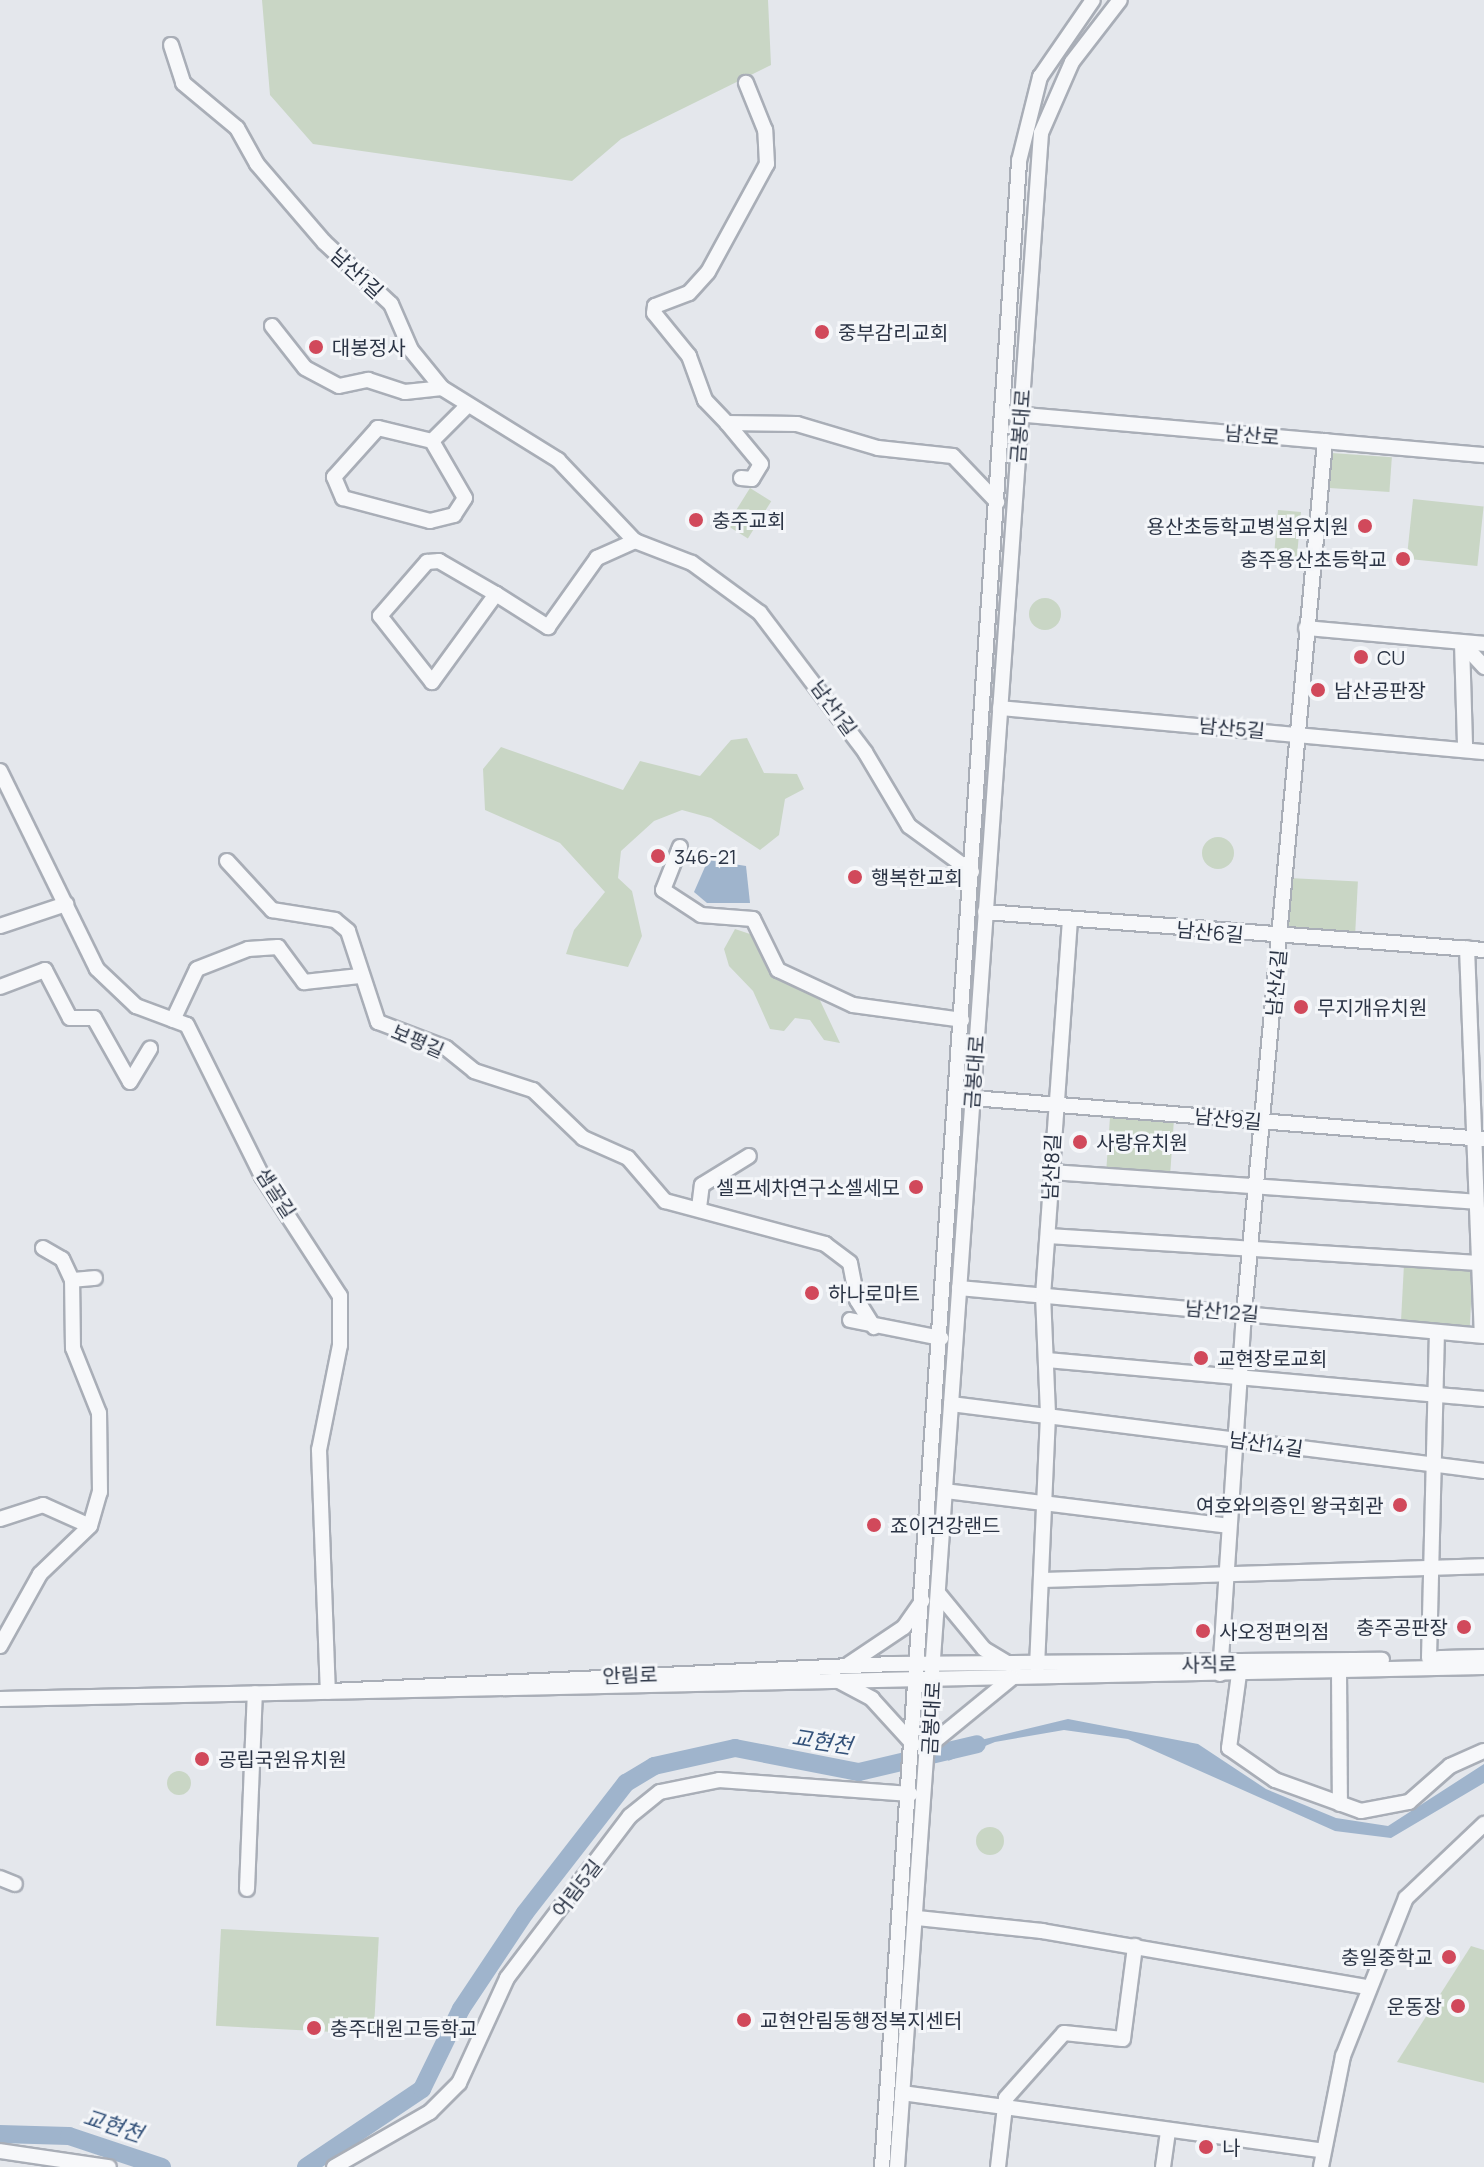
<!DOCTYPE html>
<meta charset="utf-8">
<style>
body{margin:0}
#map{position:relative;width:1484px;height:2167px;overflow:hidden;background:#e4e7ec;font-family:Manrope,"Noto Sans KR",sans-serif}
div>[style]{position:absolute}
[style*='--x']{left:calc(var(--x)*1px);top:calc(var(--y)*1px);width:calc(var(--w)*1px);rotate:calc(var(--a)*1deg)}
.green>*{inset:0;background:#c9d6c5;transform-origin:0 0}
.round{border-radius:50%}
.water>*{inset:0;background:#9fb4cc}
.river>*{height:18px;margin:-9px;padding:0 9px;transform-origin:9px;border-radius:9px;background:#9fb4cc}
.roads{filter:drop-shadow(2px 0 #a9aeb7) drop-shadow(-2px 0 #a9aeb7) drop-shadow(0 2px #a9aeb7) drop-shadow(0 -2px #a9aeb7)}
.minor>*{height:14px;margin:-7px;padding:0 7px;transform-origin:7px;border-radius:7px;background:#f7f8fa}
.dots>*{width:22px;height:22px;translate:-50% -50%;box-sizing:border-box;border:4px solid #f4f6f9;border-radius:50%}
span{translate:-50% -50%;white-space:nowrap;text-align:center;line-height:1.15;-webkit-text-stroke:6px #f4f6f9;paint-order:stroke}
.street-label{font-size:20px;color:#2b3445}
.poi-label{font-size:20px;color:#2b3445}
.left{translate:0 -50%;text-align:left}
.right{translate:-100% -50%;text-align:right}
.water-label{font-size:22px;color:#34527a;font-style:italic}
</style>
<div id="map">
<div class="green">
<i style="clip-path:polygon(262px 0,768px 0,771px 65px,621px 139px,572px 181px,313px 144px,270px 95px)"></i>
<i style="left:1332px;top:453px;width:60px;height:35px;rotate:4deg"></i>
<i style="left:750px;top:488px;width:25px;height:44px;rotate:32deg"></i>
<i style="left:1413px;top:499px;width:71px;height:60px;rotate:6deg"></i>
<i style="left:1278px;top:510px;width:23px;height:46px;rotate:5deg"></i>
<i class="round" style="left:1029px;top:598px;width:32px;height:32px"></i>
<i style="clip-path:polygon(747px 738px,764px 773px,797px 774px,804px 789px,785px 799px,779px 835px,760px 850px,711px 818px,682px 810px,654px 821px,621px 851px,618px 878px,632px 891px,642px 936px,628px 967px,566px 954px,574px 930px,605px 892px,560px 843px,485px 810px,483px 769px,501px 747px,623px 790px,640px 761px,700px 776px,731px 740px)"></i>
<i class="round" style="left:1202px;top:837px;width:32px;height:32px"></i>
<i style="left:1289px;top:878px;width:69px;height:53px;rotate:3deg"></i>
<i style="clip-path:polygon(735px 929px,753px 935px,768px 965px,817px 994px,840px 1043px,824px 1040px,810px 1020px,795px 1018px,784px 1031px,770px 1029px,753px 991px,729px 966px,724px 949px)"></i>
<i style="left:1110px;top:1117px;width:64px;height:53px;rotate:4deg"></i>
<i style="left:1404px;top:1264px;width:69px;height:58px;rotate:3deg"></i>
<i class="round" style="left:167px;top:1771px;width:24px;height:24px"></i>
<i class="round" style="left:976px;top:1827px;width:28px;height:28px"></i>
<i style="left:221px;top:1929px;width:158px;height:97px;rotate:3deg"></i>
<i style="clip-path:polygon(1471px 1946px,1484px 1950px,1484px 2083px,1397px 2062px)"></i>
</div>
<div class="water">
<i style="clip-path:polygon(708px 860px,746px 866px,750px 903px,707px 903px,694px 892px)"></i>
<i style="clip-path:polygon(1068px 1719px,1198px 1744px,1266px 1789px,1336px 1818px,1388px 1826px,1484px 1764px,1484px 1783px,1391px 1838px,1335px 1831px,1128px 1739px,1064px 1730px,995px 1742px,948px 1761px,956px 1746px)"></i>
</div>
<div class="river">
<i style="--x:0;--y:2134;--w:69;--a:1.7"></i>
<i style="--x:69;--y:2136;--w:98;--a:18.4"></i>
<i style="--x:306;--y:2167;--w:140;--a:-33.9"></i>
<i style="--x:422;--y:2089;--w:89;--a:-64"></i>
<i style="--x:461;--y:2009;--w:115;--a:-56.3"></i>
<i style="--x:525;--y:1913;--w:165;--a:-52.2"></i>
<i style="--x:626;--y:1783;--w:33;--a:-31"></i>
<i style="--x:654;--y:1766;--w:83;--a:-12.5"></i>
<i style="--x:735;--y:1748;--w:126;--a:11"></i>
<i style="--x:859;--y:1772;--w:121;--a:-13.3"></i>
</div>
<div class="roads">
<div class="minor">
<i style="--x:171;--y:45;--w:40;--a:72"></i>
<i style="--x:183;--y:83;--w:70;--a:39.8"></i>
<i style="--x:237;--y:128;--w:41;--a:60.9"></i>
<i style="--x:257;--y:164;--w:103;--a:49.3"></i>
<i style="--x:324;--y:242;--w:91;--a:42.8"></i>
<i style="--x:391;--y:304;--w:50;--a:66.5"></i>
<i style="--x:411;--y:350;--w:49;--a:50.8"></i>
<i style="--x:442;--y:388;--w:137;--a:31.8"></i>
<i style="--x:558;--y:460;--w:112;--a:46.5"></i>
<i style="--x:635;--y:541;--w:61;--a:21.1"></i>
<i style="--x:692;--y:563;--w:84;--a:36.3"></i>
<i style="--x:760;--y:613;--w:174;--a:52.9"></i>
<i style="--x:865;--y:752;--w:86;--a:59.3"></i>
<i style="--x:909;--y:826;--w:78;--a:36.1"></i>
<i style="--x:272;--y:326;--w:53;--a:51.8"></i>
<i style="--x:305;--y:368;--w:38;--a:28"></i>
<i style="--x:339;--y:386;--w:30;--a:-12"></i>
<i style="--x:368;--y:380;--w:39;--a:18"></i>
<i style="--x:405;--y:392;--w:37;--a:-6"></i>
<i style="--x:1014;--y:414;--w:472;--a:5"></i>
<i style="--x:727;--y:423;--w:32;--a:-134"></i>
<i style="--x:705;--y:400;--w:47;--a:-110"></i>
<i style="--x:689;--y:356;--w:55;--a:-129.1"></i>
<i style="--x:654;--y:313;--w:7;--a:-82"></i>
<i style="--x:655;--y:306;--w:36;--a:-21"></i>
<i style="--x:689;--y:293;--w:28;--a:-48"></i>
<i style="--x:708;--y:272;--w:123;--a:-61.4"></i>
<i style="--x:767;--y:164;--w:34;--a:-93"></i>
<i style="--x:765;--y:130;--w:51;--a:-112"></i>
<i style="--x:432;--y:441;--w:56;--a:-166.5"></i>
<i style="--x:378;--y:428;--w:66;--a:131.9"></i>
<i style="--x:334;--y:477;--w:23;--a:67"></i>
<i style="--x:343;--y:498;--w:90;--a:14.8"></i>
<i style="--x:430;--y:521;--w:25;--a:-14"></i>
<i style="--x:454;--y:515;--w:20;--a:-57"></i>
<i style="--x:465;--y:498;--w:66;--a:-120.1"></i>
<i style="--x:432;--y:441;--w:49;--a:-45"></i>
<i style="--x:741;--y:478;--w:11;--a:5"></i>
<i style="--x:752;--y:479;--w:17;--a:-59"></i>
<i style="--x:761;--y:464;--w:53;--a:-129.7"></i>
<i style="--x:727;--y:423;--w:70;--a:0.8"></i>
<i style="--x:797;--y:424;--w:84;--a:16.5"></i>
<i style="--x:878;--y:448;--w:75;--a:6.1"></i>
<i style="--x:953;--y:456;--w:64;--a:46.3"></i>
<i style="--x:496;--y:594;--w:109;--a:126"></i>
<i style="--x:432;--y:682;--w:84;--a:-128.2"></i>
<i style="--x:380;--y:616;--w:72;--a:-49"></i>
<i style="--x:427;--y:562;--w:12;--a:-5"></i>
<i style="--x:439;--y:561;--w:66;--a:30.1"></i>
<i style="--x:496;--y:594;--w:62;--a:32.4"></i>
<i style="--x:548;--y:627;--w:85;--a:-54.6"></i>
<i style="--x:597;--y:558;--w:42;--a:-24.1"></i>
<i style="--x:1306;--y:628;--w:179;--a:5.1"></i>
<i style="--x:1462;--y:643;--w:104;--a:88.3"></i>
<i style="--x:1462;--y:643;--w:33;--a:47"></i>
<i style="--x:1000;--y:708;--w:486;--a:5.2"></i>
<i style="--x:0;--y:771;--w:220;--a:63.9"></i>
<i style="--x:97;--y:969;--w:54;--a:43.5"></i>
<i style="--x:136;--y:1006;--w:54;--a:20.4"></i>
<i style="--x:187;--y:1025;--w:169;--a:63.6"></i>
<i style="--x:262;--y:1176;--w:143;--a:57"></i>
<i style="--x:340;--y:1296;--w:49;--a:90"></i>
<i style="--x:340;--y:1345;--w:107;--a:101.3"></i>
<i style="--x:319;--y:1450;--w:242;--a:87.9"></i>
<i style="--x:680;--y:847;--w:46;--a:111.6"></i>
<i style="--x:663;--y:890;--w:45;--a:33.3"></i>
<i style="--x:701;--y:915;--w:52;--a:4.4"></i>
<i style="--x:753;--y:919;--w:57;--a:63.9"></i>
<i style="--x:778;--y:970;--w:83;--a:25"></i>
<i style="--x:853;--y:1005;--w:110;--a:7.8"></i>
<i style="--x:227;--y:861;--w:67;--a:47.4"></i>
<i style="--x:272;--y:910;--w:64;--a:9"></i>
<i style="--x:335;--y:920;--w:17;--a:40"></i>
<i style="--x:348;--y:931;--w:96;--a:71.8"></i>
<i style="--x:378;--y:1022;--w:73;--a:20.9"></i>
<i style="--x:446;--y:1048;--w:36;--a:39"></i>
<i style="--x:474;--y:1071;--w:62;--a:17.9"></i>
<i style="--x:533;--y:1090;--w:69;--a:43.8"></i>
<i style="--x:583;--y:1138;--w:49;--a:24"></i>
<i style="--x:628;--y:1158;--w:57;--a:49.3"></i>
<i style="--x:665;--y:1201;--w:166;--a:15"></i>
<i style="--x:825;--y:1244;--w:31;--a:37"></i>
<i style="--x:850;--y:1263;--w:38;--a:79"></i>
<i style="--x:857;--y:1300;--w:32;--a:58"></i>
<i style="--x:985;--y:912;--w:500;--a:4.35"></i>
<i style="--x:0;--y:926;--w:70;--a:-18.4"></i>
<i style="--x:1467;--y:948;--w:387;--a:87.8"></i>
<i style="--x:0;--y:987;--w:48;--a:-20.7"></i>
<i style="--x:45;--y:970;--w:54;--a:62.5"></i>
<i style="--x:70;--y:1018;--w:24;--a:0"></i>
<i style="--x:94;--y:1018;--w:73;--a:60.6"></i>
<i style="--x:130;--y:1082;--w:39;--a:-59"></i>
<i style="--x:173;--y:1020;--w:56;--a:-64.8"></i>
<i style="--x:197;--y:969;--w:55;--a:-21.4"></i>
<i style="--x:248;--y:949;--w:30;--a:-4"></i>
<i style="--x:278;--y:947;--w:44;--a:53.4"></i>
<i style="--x:304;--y:982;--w:56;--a:-6.1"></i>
<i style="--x:972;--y:1098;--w:514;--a:4.58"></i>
<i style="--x:1051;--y:1172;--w:426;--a:4"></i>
<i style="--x:699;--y:1208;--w:23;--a:-83"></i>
<i style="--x:702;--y:1185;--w:55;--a:-31.7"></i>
<i style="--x:1048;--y:1236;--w:431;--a:3.6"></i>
<i style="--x:72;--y:1280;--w:23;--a:-5"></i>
<i style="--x:959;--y:1288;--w:527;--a:5.22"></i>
<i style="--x:850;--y:1320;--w:93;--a:11.2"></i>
<i style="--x:1047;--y:1360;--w:439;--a:5.1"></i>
<i style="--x:951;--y:1404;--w:537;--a:7.16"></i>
<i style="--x:945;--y:1491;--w:286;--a:7"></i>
<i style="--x:0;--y:1519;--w:45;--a:-18"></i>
<i style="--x:43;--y:1505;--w:51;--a:24.1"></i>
<i style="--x:1042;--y:1580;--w:442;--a:-1.8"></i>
<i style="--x:938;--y:1593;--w:72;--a:50.6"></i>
<i style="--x:984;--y:1649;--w:35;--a:31"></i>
<i style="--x:0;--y:1646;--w:82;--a:-60.9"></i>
<i style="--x:40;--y:1574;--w:69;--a:-43.8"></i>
<i style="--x:90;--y:1526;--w:35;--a:-74"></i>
<i style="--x:100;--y:1492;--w:79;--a:-90.7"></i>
<i style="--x:99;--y:1413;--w:70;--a:-111.8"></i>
<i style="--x:73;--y:1348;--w:68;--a:-90.8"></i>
<i style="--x:72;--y:1280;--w:23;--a:-115"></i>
<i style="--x:62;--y:1259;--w:22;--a:-150"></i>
<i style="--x:1429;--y:1658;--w:326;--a:-88.6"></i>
<i style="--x:1439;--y:1658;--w:45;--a:-1.3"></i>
<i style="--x:849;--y:1664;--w:66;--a:-33.9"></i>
<i style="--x:904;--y:1627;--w:32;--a:-55"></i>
<i style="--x:1037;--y:1667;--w:253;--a:-87.5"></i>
<i style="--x:1048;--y:1414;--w:118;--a:-92.4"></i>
<i style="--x:1043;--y:1296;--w:377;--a:-85.9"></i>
<i style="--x:1339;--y:1671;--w:133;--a:89.6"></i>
<i style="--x:1220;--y:1674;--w:362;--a:-86.2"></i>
<i style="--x:1244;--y:1313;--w:876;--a:-84.69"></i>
<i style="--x:1239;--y:1674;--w:75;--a:97.7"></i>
<i style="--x:1229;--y:1748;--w:56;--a:34.8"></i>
<i style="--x:1275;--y:1780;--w:91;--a:19.8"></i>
<i style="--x:1361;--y:1811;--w:49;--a:-10.6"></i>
<i style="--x:1409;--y:1802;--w:55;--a:-41.3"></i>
<i style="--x:1450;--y:1766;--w:37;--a:-24"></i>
<i style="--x:837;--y:1680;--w:40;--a:28"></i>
<i style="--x:872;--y:1699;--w:61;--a:47.7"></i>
<i style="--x:332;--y:1691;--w:562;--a:-2.76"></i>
<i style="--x:893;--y:1664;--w:489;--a:-0.5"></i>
<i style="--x:0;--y:1699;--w:1484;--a:-1.24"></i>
<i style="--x:930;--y:1745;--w:106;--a:-39.3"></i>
<i style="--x:0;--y:1878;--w:16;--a:22"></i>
<i style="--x:247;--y:1889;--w:196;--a:-87.7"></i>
<i style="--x:917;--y:1918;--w:126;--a:5.9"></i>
<i style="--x:1042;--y:1931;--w:329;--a:9.8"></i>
<i style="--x:902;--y:2093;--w:425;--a:7.8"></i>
<i style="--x:0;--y:2151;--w:110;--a:8.4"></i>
<i style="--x:334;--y:2167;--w:111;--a:-29.8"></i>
<i style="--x:430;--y:2112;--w:41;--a:-45"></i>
<i style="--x:459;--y:2083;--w:115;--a:-65.4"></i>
<i style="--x:507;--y:1978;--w:203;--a:-52.8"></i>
<i style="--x:630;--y:1816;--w:38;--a:-39"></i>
<i style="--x:660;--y:1792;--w:60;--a:-11.5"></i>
<i style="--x:719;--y:1780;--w:192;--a:4.2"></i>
<i style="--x:882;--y:2167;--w:2011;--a:-86.09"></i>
<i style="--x:1019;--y:161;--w:87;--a:-76"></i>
<i style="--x:1040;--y:77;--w:93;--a:-55.5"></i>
<i style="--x:897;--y:2167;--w:2039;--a:-85.95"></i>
<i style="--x:1041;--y:133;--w:77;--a:-66.4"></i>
<i style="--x:1072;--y:62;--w:78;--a:-52.3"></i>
<i style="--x:998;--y:2167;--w:69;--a:-83.4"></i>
<i style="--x:1006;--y:2098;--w:87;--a:-48.3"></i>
<i style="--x:1064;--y:2033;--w:59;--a:5.8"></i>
<i style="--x:1123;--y:2039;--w:94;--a:-82.6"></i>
<i style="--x:1163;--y:2167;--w:36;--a:-82"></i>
<i style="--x:1321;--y:2167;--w:113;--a:-78.8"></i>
<i style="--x:1343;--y:2056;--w:170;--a:-68.3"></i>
<i style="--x:1406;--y:1898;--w:108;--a:-43.5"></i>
</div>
</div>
<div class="dots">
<i style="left:822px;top:332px;background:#d1495b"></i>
<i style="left:316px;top:347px;background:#d1495b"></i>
<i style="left:696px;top:520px;background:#d1495b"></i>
<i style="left:1365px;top:526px;background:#d1495b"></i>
<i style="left:1403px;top:559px;background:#d1495b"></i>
<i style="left:1361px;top:657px;background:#d1495b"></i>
<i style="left:1318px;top:690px;background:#d1495b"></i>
<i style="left:658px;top:856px;background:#d1495b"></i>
<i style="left:855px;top:877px;background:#d1495b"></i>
<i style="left:1301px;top:1007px;background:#d1495b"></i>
<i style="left:1080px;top:1142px;background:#d1495b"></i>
<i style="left:916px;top:1187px;background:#d1495b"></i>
<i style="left:812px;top:1293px;background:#d1495b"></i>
<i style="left:1201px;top:1358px;background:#d1495b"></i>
<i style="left:1400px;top:1505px;background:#d1495b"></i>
<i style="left:874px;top:1525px;background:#d1495b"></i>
<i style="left:1464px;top:1627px;background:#d1495b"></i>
<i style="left:1203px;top:1631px;background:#d1495b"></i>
<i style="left:202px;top:1759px;background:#d1495b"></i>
<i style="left:1449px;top:1957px;background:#d1495b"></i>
<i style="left:1458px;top:2006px;background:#d1495b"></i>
<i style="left:744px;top:2020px;background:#d1495b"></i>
<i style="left:314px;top:2028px;background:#d1495b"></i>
<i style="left:1206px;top:2147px;background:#d1495b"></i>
</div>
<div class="street-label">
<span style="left:357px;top:273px;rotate:43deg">남산1길</span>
<span style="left:1020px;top:426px;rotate:-86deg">금봉대로</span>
<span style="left:1252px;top:435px;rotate:5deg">남산로</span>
<span style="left:834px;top:708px;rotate:54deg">남산1길</span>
<span style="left:1232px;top:728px;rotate:5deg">남산5길</span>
<span style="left:1210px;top:932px;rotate:5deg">남산6길</span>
<span style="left:1276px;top:983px;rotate:-85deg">남산4길</span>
<span style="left:418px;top:1041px;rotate:23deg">보평길</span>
<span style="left:974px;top:1072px;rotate:-86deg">금봉대로</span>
<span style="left:1228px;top:1119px;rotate:5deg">남산9길</span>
<span style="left:1051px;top:1167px;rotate:-87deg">남산8길</span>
<span style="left:276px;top:1193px;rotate:57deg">샘골길</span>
<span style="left:1222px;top:1311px;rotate:5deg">남산12길</span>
<span style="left:1266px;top:1444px;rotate:8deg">남산14길</span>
<span style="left:1209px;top:1664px;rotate:-1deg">사직로</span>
<span style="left:630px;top:1675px;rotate:-2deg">안림로</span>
<span style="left:931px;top:1718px;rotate:-87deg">금봉대로</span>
<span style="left:577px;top:1888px;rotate:-52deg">어림5길</span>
</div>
<div class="poi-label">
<span class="left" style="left:838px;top:332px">중부감리교회</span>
<span class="left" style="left:332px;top:347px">대봉정사</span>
<span class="left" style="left:712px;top:520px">충주교회</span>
<span class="right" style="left:1349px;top:526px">용산초등학교병설유치원</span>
<span class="right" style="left:1387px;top:559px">충주용산초등학교</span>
<span class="left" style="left:1377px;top:657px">CU</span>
<span class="left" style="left:1334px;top:690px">남산공판장</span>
<span class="left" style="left:674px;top:856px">346-21</span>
<span class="left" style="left:871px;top:877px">행복한교회</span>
<span class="left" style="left:1317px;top:1007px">무지개유치원</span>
<span class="left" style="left:1096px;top:1142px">사랑유치원</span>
<span class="right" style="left:900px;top:1187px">셀프세차연구소셀세모</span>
<span class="left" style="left:828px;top:1293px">하나로마트</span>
<span class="left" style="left:1217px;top:1358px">교현장로교회</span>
<span class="right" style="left:1384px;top:1505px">여호와의증인 왕국회관</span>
<span class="left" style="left:890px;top:1525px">죠이건강랜드</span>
<span class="right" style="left:1448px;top:1627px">충주공판장</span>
<span class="left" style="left:1219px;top:1631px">사오정편의점</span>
<span class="left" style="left:218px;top:1759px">공립국원유치원</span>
<span class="right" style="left:1433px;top:1957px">충일중학교</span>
<span class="right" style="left:1442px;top:2006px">운동장</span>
<span class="left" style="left:760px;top:2020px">교현안림동행정복지센터</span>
<span class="left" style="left:330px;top:2028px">충주대원고등학교</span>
<span class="left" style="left:1222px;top:2147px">나</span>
</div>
<div class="water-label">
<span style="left:822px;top:1742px;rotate:9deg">교현천</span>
<span style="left:113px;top:2126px;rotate:18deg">교현천</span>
</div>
</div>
